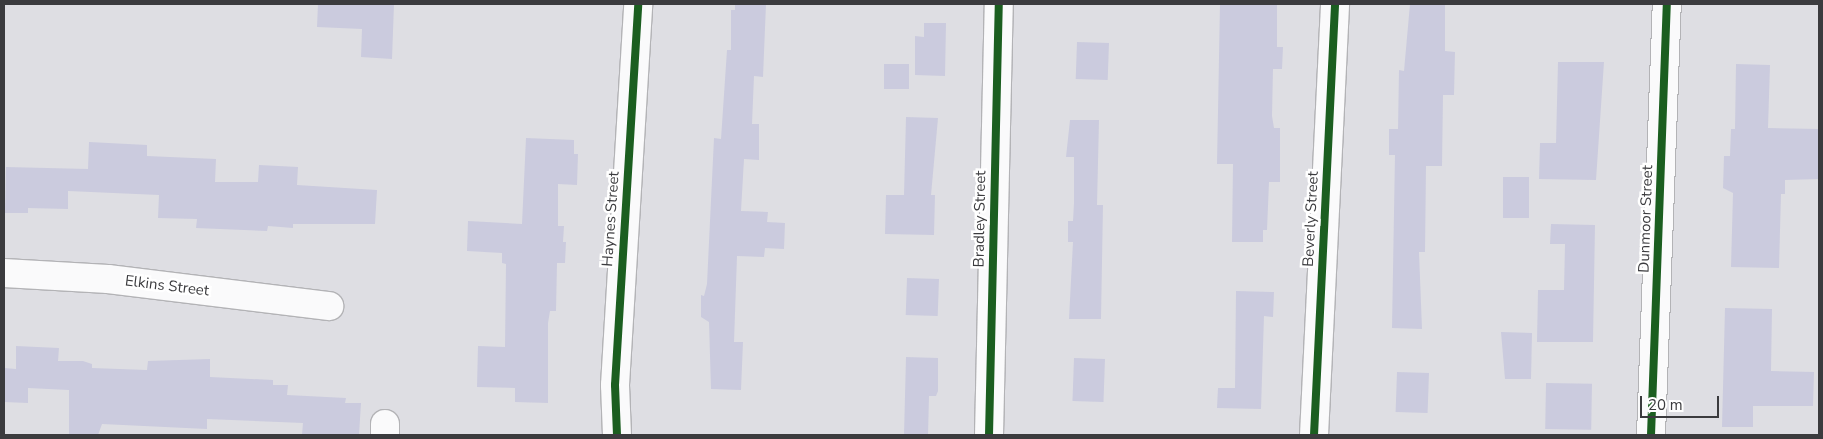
<!DOCTYPE html>
<style>
body{margin:0}
#map{position:relative;width:1823px;height:439px;overflow:hidden;background:#dedee3;font-family:"Nunito Sans",sans-serif}
div>[style]{position:absolute}
[style*='--x']{left:calc(var(--x)*1px);top:calc(var(--y)*1px);width:calc(var(--w)*1px);rotate:calc(var(--a)*1deg)}
.building>*{inset:0;background:#cbcbde;transform-origin:0 0}
.roads{filter:drop-shadow(1px 0 #b3b3b6) drop-shadow(-1px 0 #b3b3b6) drop-shadow(0 1px #b3b3b6) drop-shadow(0 -1px #b3b3b6)}
.minor>*{height:28px;margin:-14px;padding:0 14px;transform-origin:14px;border-radius:14px;background:#fafafb}
.cycleway>*{height:8px;margin:-4px;padding:0 4px;transform-origin:4px;border-radius:4px;background:#1b5e20}
span{translate:-50% -50%;white-space:nowrap;text-align:center;line-height:1.15;-webkit-text-stroke:5px #fff;paint-order:stroke}
.street-label{font-size:15px;color:#3b3b3e}
.frame{position:absolute;inset:0;border:5px solid #3b3b3e;pointer-events:none}
.scale{position:absolute;left:1640px;top:396px;width:79px;height:22px;box-sizing:border-box;border:2px solid #3b3b3e;border-top:0;padding-left:6px;font-size:15px;line-height:18px;white-space:nowrap;color:#3b3b3e;-webkit-text-stroke:4px #fff;paint-order:stroke}
</style>
<div id="map">
<div class="building">
<i style="clip-path:polygon(318px 4px,394px 4px,392px 59px,361px 57px,362px 29px,317px 27px)"></i>
<i style="clip-path:polygon(735px 4px,766px 4px,763px 77px,754px 76px,752px 124px,759px 124px,759px 160px,744px 159px,741px 211px,768px 212px,767px 222px,785px 223px,784px 249px,765px 248px,764px 257px,737px 256px,734px 342px,743px 342px,741px 390px,711px 389px,709px 322px,701px 317px,701px 295px,704px 296px,707px 284px,714px 138px,721px 139px,727px 50px,731px 50px,731px 10px,735px 10px)"></i>
<i style="clip-path:polygon(1220px 4px,1277px 4px,1277px 47px,1283px 47px,1282px 69px,1273px 69px,1272px 116px,1274px 128px,1280px 128px,1280px 182px,1269px 182px,1267px 230px,1263px 230px,1263px 242px,1232px 242px,1233px 164px,1217px 164px)"></i>
<i style="clip-path:polygon(1410px 4px,1445px 4px,1445px 51px,1455px 52px,1454px 95px,1443px 95px,1442px 166px,1426px 166px,1425px 252px,1419px 252px,1422px 329px,1392px 328px,1395px 155px,1389px 155px,1389px 129px,1398px 129px,1399px 70px,1404px 71px)"></i>
<i style="clip-path:polygon(924px 23px,946px 23px,945px 76px,915px 75px,915px 36px,924px 37px)"></i>
<i style="left:1077px;top:42px;width:32px;height:37px;rotate:2deg"></i>
<i style="clip-path:polygon(1558px 62px,1604px 62px,1596px 180px,1539px 179px,1540px 143px,1556px 143px)"></i>
<i style="left:884px;top:64px;width:25px;height:25px"></i>
<i style="clip-path:polygon(1736px 64px,1770px 65px,1768px 128px,1819px 129px,1819px 179px,1785px 180px,1785px 194px,1781px 194px,1779px 268px,1731px 267px,1733px 193px,1723px 188px,1724px 156px,1730px 156px,1731px 129px,1735px 129px)"></i>
<i style="clip-path:polygon(906px 117px,938px 118px,931px 195px,935px 195px,934px 235px,885px 234px,886px 195px,904px 195px)"></i>
<i style="clip-path:polygon(1070px 120px,1099px 120px,1097px 205px,1103px 205px,1101px 319px,1069px 319px,1073px 242px,1068px 242px,1068px 221px,1073px 221px,1074px 203px,1074px 157px,1066px 157px)"></i>
<i style="clip-path:polygon(526px 138px,574px 140px,574px 154px,578px 154px,577px 185px,558px 184px,558px 226px,564px 226px,563px 242px,566px 242px,565px 263px,557px 263px,556px 311px,550px 311px,548px 323px,548px 403px,515px 402px,515px 388px,477px 387px,478px 346px,505px 347px,506px 264px,502px 263px,502px 253px,467px 251px,468px 221px,522px 224px)"></i>
<i style="clip-path:polygon(89px 142px,147px 145px,147px 156px,216px 159px,215px 182px,258px 182px,259px 165px,298px 167px,297px 185px,377px 190px,375px 224px,293px 224px,293px 228px,268px 226px,267px 231px,196px 228px,197px 219px,158px 218px,159px 195px,68px 191px,68px 209px,28px 208px,28px 213px,5px 213px,6px 167px,88px 169px)"></i>
<i style="left:1503px;top:177px;width:26px;height:41px"></i>
<i style="clip-path:polygon(1551px 224px,1595px 225px,1593px 342px,1537px 342px,1538px 290px,1564px 290px,1565px 244px,1550px 244px)"></i>
<i style="left:907px;top:278px;width:32px;height:37px;rotate:2deg"></i>
<i style="clip-path:polygon(1236px 291px,1274px 292px,1273px 317px,1264px 316px,1261px 409px,1217px 408px,1218px 388px,1235px 388px)"></i>
<i style="clip-path:polygon(1725px 308px,1772px 309px,1771px 371px,1814px 372px,1813px 406px,1753px 406px,1753px 427px,1722px 427px)"></i>
<i style="clip-path:polygon(1501px 332px,1532px 333px,1531px 379px,1505px 379px)"></i>
<i style="clip-path:polygon(16px 346px,59px 348px,58px 361px,83px 361px,92px 364px,92px 368px,147px 370px,148px 361px,210px 359px,210px 377px,273px 380px,273px 385px,288px 385px,287px 395px,346px 398px,345px 403px,361px 403px,359px 435px,302px 435px,303px 423px,207px 419px,207px 429px,102px 424px,98px 435px,69px 435px,69px 390px,28px 388px,28px 403px,4px 402px,4px 368px,16px 369px)"></i>
<i style="clip-path:polygon(906px 357px,938px 358px,938px 391px,936px 396px,929px 396px,928px 435px,904px 435px)"></i>
<i style="left:1074px;top:358px;width:31px;height:43px;rotate:2deg"></i>
<i style="left:1397px;top:372px;width:32px;height:40px;rotate:2deg"></i>
<i style="left:1546px;top:383px;width:46px;height:46px;rotate:1deg"></i>
</div>
<div class="roads">
<div class="minor">
<i style="--x:4;--y:273;--w:104;--a:3.3"></i>
<i style="--x:108;--y:279;--w:223;--a:7"></i>
<i style="--x:385;--y:435;--w:11;--a:-90"></i>
<i style="--x:617;--y:435;--w:50;--a:-92.3"></i>
<i style="--x:615;--y:385;--w:382;--a:-86.5"></i>
<i style="--x:989;--y:435;--w:431;--a:-88.7"></i>
<i style="--x:1314;--y:435;--w:432;--a:-87.2"></i>
<i style="--x:1651;--y:435;--w:431;--a:-87.9"></i>
</div>
</div>
<div class="cycleway">
<i style="--x:617;--y:435;--w:50;--a:-92.3"></i>
<i style="--x:615;--y:385;--w:382;--a:-86.5"></i>
<i style="--x:989;--y:435;--w:431;--a:-88.7"></i>
<i style="--x:1314;--y:435;--w:432;--a:-87.2"></i>
<i style="--x:1651;--y:435;--w:431;--a:-87.9"></i>
</div>
<div class="street-label">
<span style="left:611px;top:219px;rotate:-86deg">Haynes Street</span>
<span style="left:980px;top:219px;rotate:-89deg">Bradley Street</span>
<span style="left:1311px;top:219px;rotate:-87deg">Beverly Street</span>
<span style="left:1646px;top:219px;rotate:-88deg">Dunmoor Street</span>
<span style="left:167px;top:286px;rotate:7deg">Elkins Street</span>
</div>
<div class="frame"></div>
<div class="scale">20 m</div>
</div>
